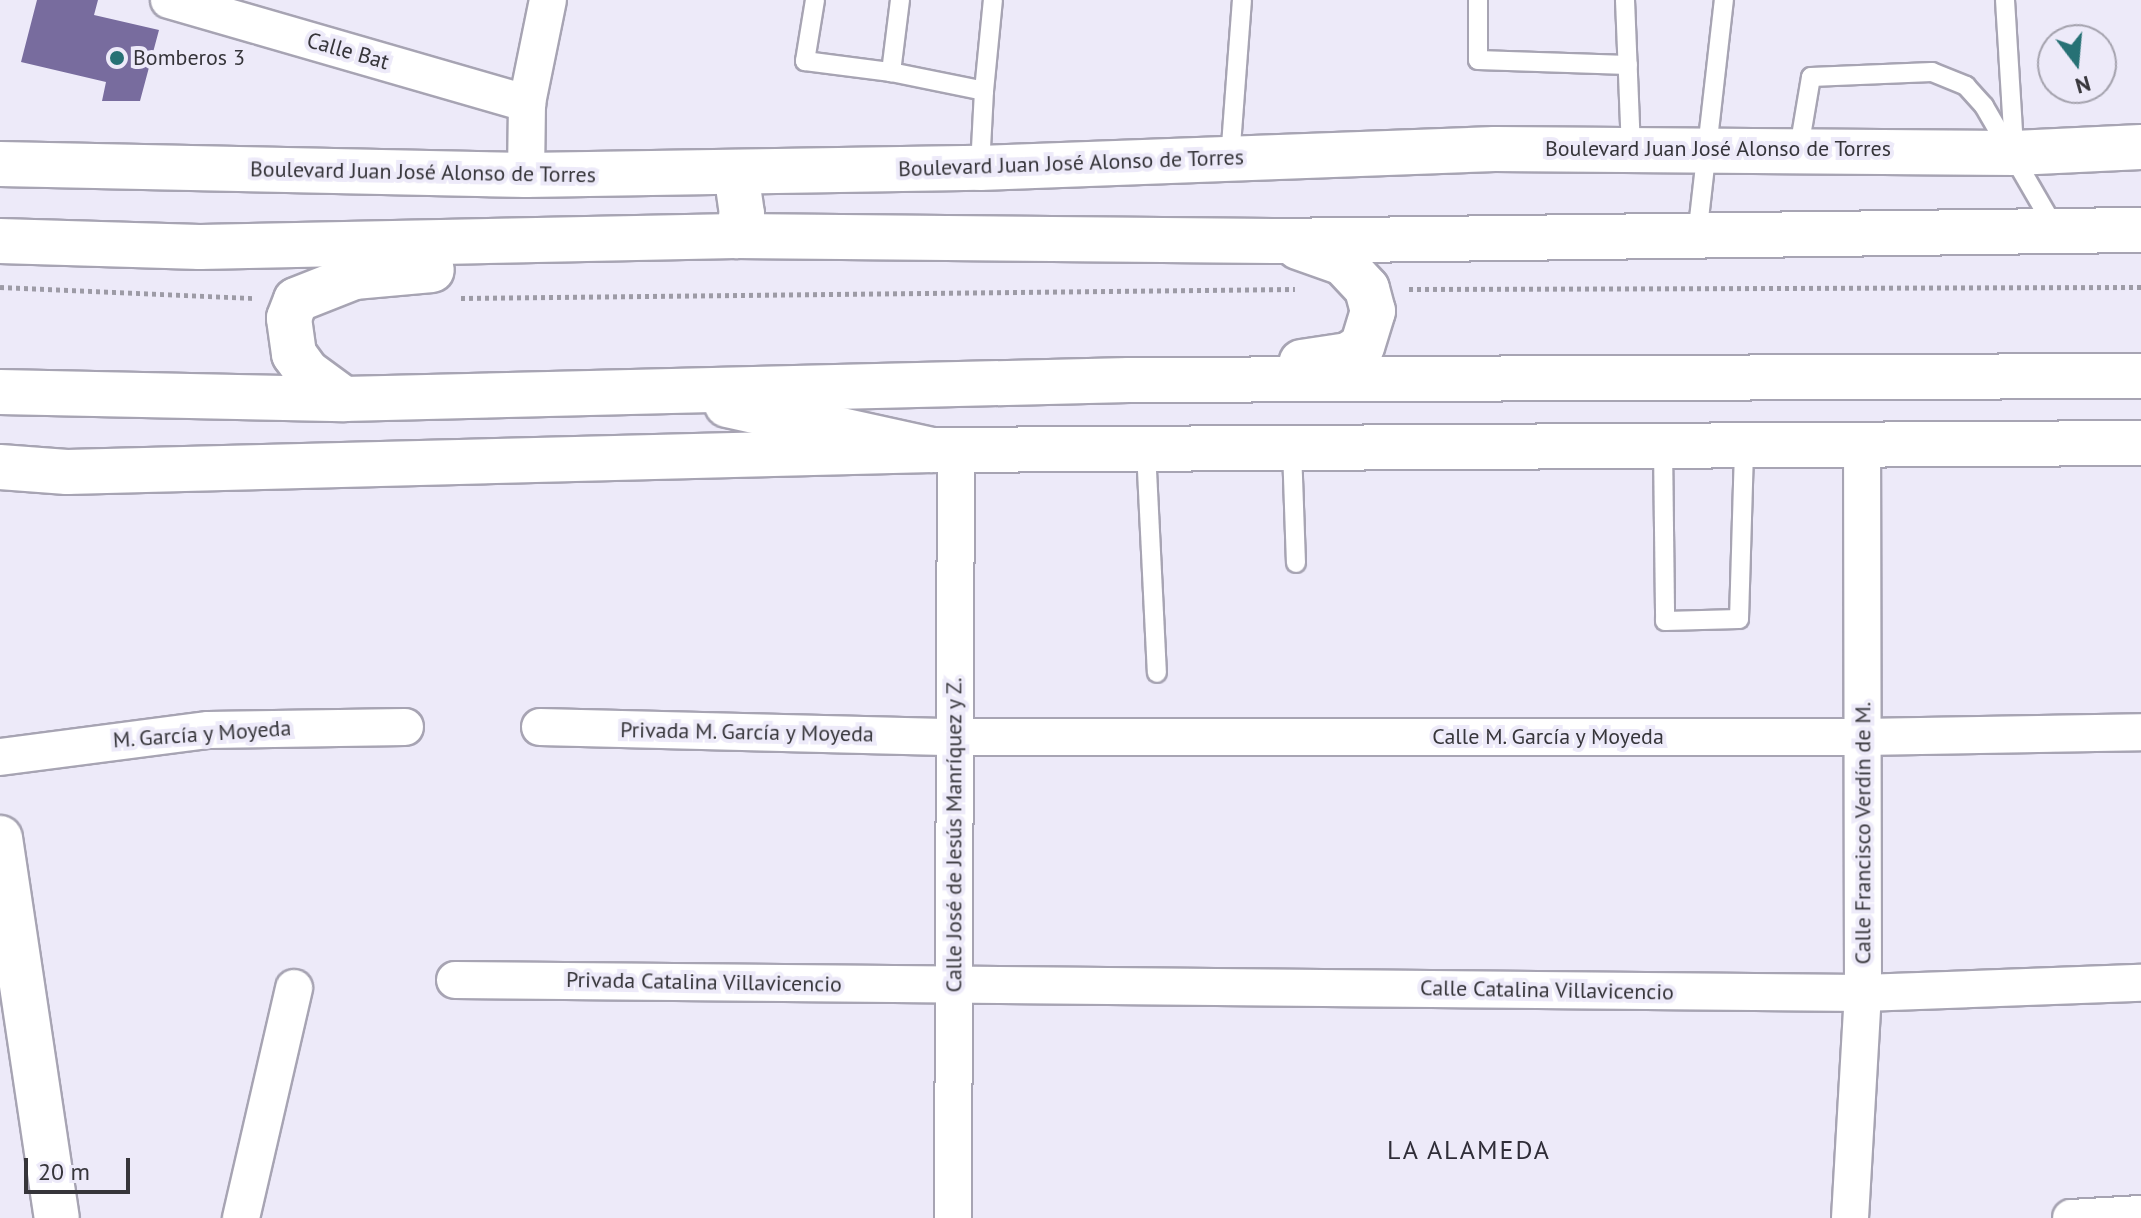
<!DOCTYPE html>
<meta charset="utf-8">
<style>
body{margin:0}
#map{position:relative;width:2141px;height:1218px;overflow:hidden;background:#edeaf9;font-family:"PT Sans",sans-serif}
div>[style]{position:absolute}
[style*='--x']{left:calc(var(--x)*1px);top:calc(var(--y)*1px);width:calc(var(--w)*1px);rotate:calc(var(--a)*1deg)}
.building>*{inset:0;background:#786c9e}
.path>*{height:5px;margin-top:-2.5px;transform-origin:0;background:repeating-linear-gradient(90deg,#9d9ba6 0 4px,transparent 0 8px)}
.roads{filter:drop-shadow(2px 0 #a7a4b3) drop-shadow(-2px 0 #a7a4b3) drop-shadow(0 2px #a7a4b3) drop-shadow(0 -2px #a7a4b3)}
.lane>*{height:18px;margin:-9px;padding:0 9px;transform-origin:9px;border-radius:9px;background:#fff}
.street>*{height:36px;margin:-18px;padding:0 18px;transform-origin:18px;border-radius:18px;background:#fff}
.secondary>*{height:44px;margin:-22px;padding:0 22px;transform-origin:22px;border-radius:22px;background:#fff}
.primary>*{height:44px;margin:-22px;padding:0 22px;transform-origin:22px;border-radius:22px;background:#fff}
.dots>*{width:22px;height:22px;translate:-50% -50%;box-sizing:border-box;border:4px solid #edeaf9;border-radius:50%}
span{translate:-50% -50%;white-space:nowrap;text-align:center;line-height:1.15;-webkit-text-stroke:8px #edeaf9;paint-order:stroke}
.street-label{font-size:22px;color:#36353a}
.poi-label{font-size:22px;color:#36353a}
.left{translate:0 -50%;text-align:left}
.quarter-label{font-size:26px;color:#2f2d38;letter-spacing:2px}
.north{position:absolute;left:2037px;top:24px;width:80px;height:80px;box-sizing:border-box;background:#edeaf9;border:2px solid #a4a2ad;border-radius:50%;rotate:164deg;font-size:22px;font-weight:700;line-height:32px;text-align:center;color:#36353a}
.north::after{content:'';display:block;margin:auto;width:28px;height:36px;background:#277175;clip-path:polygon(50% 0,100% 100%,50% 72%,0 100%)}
.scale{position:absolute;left:24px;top:1158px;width:106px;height:36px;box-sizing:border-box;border:4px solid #36353a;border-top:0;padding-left:10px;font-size:24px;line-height:28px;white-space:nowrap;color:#36353a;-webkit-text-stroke:6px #edeaf9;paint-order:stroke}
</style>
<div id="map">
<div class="building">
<i style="clip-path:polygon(37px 0,98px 0,94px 15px,159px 30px,140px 101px,102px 101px,106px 82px,21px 62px)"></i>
</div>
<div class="path">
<i style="--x:0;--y:287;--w:255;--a:2.5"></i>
<i style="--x:1409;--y:289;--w:732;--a:-0.16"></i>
<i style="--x:461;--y:298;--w:834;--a:-0.62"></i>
</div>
<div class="roads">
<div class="lane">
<i style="--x:815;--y:0;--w:62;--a:99.3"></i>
<i style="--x:805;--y:61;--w:87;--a:7.3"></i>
<i style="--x:900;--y:0;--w:73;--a:97.1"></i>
<i style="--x:891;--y:72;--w:95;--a:11.5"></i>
<i style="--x:984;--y:91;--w:77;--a:93"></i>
<i style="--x:1478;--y:0;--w:60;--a:90"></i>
<i style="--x:1478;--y:60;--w:150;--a:1.9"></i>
<i style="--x:1625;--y:0;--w:147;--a:87.7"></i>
<i style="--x:2005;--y:0;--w:146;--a:86.5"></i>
<i style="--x:984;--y:91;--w:91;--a:-84.4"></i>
<i style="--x:1799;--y:148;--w:72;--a:-80.4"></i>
<i style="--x:1811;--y:77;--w:121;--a:-2.4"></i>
<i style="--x:1932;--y:72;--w:37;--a:22"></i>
<i style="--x:1966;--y:86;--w:27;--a:48"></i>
<i style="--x:1984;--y:106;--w:143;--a:59.9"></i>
<i style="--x:1230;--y:159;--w:159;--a:-85.7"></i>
<i style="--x:1697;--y:236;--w:238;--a:-83.5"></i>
<i style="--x:1663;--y:447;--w:174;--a:89.3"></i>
<i style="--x:1665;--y:621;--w:74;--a:-1.5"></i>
<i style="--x:1739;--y:619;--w:171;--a:-88.3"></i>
<i style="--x:1292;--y:449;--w:114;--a:88"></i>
<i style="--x:1146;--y:450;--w:223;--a:87.2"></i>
</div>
<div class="street">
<i style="--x:169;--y:0;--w:373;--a:16.1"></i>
<i style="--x:526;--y:175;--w:72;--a:-89.2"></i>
<i style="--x:527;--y:103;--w:105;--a:-78.5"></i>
<i style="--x:540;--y:727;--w:415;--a:1.4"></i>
<i style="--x:955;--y:737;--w:907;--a:0"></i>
<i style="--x:1862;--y:737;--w:279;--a:-1"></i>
<i style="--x:0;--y:757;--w:210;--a:-7.4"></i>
<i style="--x:208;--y:730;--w:197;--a:-0.9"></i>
<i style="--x:455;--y:980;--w:1408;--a:0.53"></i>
<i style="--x:1863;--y:993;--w:278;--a:-2.1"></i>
<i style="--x:241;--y:1218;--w:236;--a:-77"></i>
<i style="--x:953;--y:1218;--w:767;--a:-89.78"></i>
<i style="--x:1850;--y:1218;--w:225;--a:-86.7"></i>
<i style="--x:1863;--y:993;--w:546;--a:-90.1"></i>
<i style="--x:2071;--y:1218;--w:70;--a:-3.3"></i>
</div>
<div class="secondary">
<i style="--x:0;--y:164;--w:526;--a:1.2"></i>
<i style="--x:526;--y:175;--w:454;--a:-0.9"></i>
<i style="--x:980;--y:168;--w:515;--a:-2.11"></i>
<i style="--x:1495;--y:149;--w:520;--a:0.44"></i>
<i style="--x:2015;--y:153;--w:126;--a:-2.7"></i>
<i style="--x:736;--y:172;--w:42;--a:81.9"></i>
<i style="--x:742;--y:214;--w:23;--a:105"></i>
<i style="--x:0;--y:467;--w:67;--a:4.3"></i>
<i style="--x:67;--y:472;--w:865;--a:-1.46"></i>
<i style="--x:932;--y:450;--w:1209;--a:-0.33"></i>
<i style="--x:0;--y:838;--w:384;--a:81.5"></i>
</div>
<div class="primary">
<i style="--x:0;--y:241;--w:200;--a:1.7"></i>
<i style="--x:200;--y:247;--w:536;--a:-1.18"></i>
<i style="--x:736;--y:236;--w:537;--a:0.53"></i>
<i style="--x:1273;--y:241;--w:868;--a:-0.73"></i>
<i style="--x:1298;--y:247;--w:48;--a:19.6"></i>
<i style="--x:1343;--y:263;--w:35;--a:47"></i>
<i style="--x:1367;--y:289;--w:23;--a:75"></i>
<i style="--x:1373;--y:311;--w:37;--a:107"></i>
<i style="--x:1362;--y:346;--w:17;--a:147"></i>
<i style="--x:1348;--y:355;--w:47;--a:171.3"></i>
<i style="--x:0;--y:392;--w:344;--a:1.2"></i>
<i style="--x:344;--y:399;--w:785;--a:-1.39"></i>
<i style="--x:1129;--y:380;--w:1012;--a:-0.23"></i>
<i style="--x:344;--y:399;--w:46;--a:-143.9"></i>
<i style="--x:307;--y:372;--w:22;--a:-126"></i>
<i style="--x:294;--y:354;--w:36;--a:-98"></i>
<i style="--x:289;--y:318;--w:19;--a:-69"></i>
<i style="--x:296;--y:300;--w:62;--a:-21.6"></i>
<i style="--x:354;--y:277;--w:78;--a:-5.1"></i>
<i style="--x:727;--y:405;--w:210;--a:12.4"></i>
</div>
</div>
<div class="dots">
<i style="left:117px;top:58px;background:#277175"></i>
</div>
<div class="street-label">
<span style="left:348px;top:51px;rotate:16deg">Calle Bat</span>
<span style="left:1718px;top:149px">Boulevard Juan José Alonso de Torres</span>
<span style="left:1071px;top:163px;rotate:-2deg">Boulevard Juan José Alonso de Torres</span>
<span style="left:423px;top:172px;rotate:1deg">Boulevard Juan José Alonso de Torres</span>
<span style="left:747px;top:732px;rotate:1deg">Privada M. García y Moyeda</span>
<span style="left:202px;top:734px;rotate:-4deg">M. García y Moyeda</span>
<span style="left:1548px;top:737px">Calle M. García y Moyeda</span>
<span style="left:1863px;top:833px;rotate:-90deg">Calle Francisco Verdín de M.</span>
<span style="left:954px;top:835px;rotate:-90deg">Calle José de Jesús Manríquez y Z.</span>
<span style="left:704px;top:982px;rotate:1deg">Privada Catalina Villavicencio</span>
<span style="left:1547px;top:990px;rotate:1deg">Calle Catalina Villavicencio</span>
</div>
<div class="poi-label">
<span class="left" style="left:133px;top:58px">Bomberos 3</span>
</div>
<div class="quarter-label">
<span style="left:1469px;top:1150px">LA ALAMEDA</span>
</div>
<div class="north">N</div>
<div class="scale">20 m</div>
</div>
